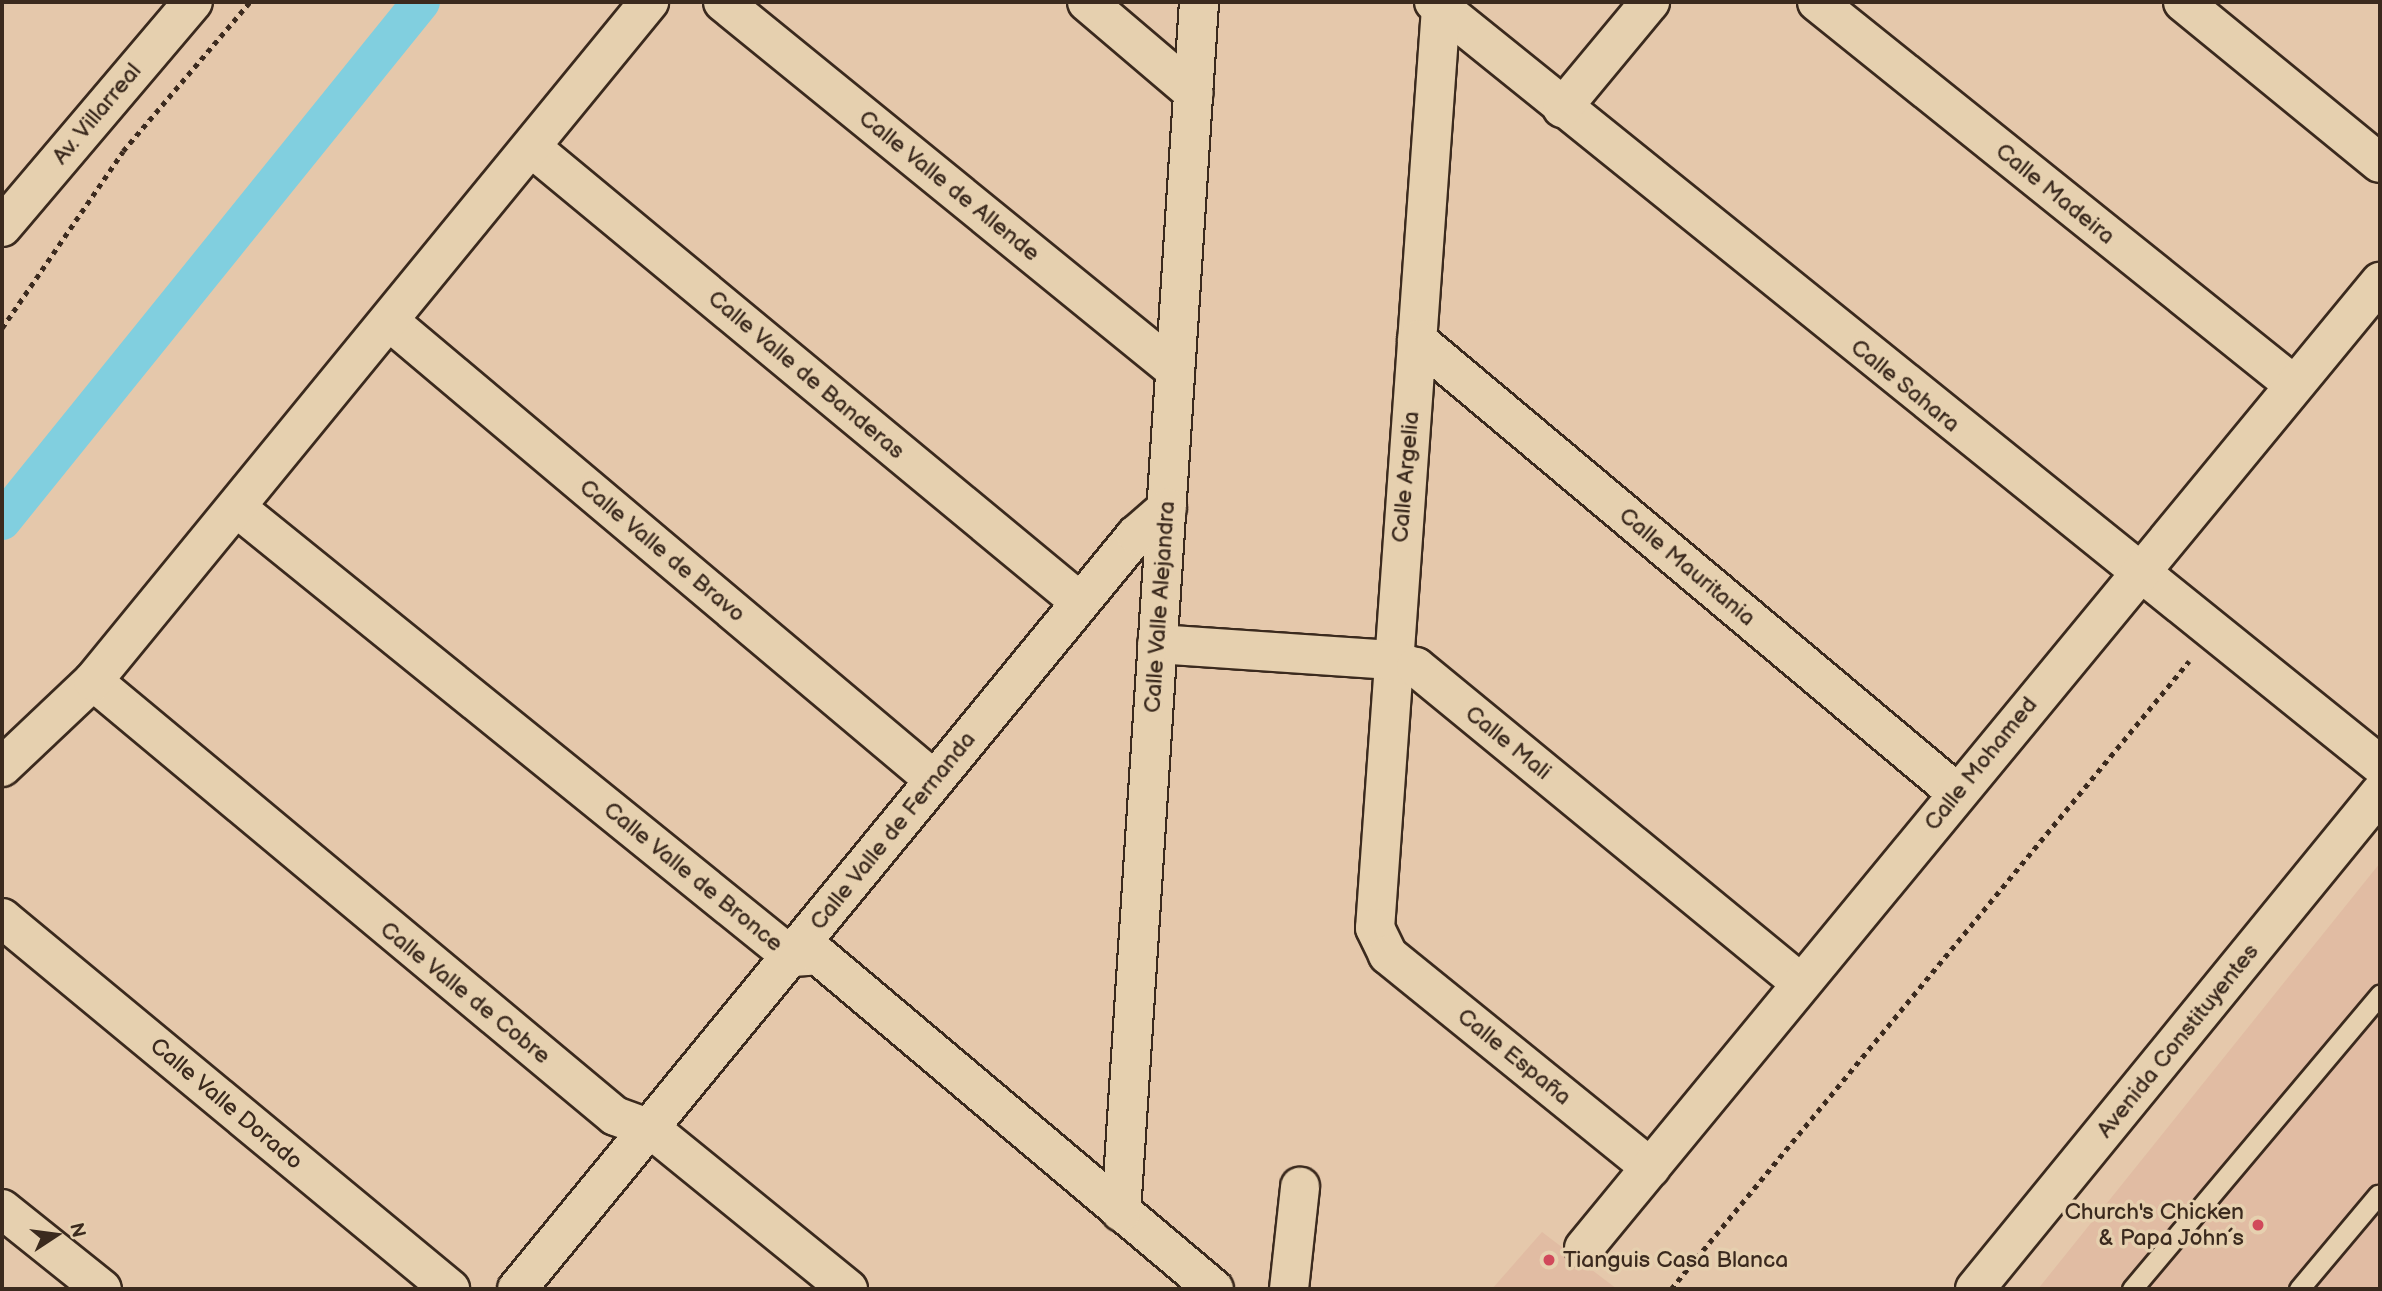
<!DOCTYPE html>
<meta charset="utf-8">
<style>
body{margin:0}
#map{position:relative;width:2382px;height:1291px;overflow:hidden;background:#e5c8ab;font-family:"Balsamiq Sans",sans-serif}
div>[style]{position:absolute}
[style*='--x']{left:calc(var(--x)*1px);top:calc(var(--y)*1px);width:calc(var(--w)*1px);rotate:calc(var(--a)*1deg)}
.built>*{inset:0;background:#e1bca3}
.canal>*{height:38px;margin:-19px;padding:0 19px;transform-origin:19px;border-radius:19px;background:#81cfdf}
.path>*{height:4.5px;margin-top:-2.25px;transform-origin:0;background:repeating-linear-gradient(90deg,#3b2a1e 0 5px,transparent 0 10px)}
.roads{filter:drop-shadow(2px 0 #3b2a1e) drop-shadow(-2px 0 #3b2a1e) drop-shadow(0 2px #3b2a1e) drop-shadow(0 -2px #3b2a1e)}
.lane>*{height:19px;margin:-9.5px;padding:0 9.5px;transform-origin:9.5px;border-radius:9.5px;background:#e6d0af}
.street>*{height:38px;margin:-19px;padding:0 19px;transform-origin:19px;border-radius:19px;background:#e6d0af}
.secondary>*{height:38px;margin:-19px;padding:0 19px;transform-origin:19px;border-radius:19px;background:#e6d0af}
.dots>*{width:19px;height:19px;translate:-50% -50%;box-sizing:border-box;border:4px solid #e6d0af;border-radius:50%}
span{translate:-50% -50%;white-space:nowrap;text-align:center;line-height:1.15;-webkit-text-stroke:7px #e6d0af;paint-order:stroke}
.street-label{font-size:23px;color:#3b2a1e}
.poi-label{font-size:23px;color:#3b2a1e}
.right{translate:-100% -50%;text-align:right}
.left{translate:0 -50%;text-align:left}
.frame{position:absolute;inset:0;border:4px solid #3b2a1e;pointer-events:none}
.north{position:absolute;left:21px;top:1200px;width:70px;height:70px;-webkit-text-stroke:5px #e6d0af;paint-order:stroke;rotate:77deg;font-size:19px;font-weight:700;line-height:28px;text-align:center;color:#3b2a1e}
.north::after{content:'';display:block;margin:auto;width:24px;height:32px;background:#3b2a1e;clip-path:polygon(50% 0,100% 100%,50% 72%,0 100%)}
</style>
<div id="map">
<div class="built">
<i style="clip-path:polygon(2380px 863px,2380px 1289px,2038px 1289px)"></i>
<i style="clip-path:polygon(1542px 1232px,1617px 1289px,1492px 1289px)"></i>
</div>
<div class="canal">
<i style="--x:2;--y:521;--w:667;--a:-51.09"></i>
</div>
<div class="path">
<i style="--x:2;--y:328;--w:214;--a:-55.6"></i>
<i style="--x:123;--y:151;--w:196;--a:-49.6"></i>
<i style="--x:1671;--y:1289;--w:814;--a:-50.48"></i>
</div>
<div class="roads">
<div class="lane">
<i style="--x:2132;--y:1289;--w:385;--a:-49.9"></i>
<i style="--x:2299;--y:1289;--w:123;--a:-50"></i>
</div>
<div class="street">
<i style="--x:723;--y:2;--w:583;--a:39.15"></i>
<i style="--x:1087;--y:2;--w:140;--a:40.4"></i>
<i style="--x:1434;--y:2;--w:1215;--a:38.89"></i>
<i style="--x:1817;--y:2;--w:612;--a:38.76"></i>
<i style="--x:2183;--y:2;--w:254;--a:39.3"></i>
<i style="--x:1441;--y:8;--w:922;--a:94.1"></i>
<i style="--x:1375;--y:928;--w:30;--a:64"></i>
<i style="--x:1388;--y:955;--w:338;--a:39"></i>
<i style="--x:1562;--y:108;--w:138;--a:-50.3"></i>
<i style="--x:532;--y:148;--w:712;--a:39.64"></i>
<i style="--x:389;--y:321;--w:713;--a:40.1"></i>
<i style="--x:1417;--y:340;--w:705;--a:39.99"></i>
<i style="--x:237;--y:508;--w:714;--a:38.97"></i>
<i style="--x:792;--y:957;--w:26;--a:-4"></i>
<i style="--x:818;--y:955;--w:518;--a:40.15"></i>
<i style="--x:1157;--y:644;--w:235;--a:3.9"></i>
<i style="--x:1391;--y:660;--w:26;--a:16"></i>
<i style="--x:1416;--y:667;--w:498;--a:39.4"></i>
<i style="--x:93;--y:681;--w:679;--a:39.81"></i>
<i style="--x:615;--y:1116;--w:38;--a:20"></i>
<i style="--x:651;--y:1129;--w:254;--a:39.1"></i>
<i style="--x:2;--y:767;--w:125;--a:-43.4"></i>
<i style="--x:93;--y:681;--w:878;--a:-50.69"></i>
<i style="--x:2;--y:918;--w:582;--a:39.63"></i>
<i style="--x:2;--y:1209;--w:128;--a:38.7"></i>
<i style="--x:1121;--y:1212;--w:1213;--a:-86.31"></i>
<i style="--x:1584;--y:1248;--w:1252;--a:-50.51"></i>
<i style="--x:517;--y:1289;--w:976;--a:-50.62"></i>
<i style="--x:1136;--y:535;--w:41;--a:-41.1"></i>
<i style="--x:1289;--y:1289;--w:103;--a:-83.8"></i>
</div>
<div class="secondary">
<i style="--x:2;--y:227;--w:295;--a:-49.7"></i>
<i style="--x:1975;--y:1289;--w:640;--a:-50.77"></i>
</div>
</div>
<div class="dots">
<i style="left:2258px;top:1225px;background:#d1495b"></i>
<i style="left:1549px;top:1260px;background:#d1495b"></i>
</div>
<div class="street-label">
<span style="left:97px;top:114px;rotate:-50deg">Av. Villarreal</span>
<span style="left:949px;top:186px;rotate:39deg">Calle Valle de Allende</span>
<span style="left:2055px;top:194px;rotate:39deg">Calle Madeira</span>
<span style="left:806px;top:375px;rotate:40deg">Calle Valle de Banderas</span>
<span style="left:1905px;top:386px;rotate:39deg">Calle Sahara</span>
<span style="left:1406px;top:477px;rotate:-85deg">Calle Argelia</span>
<span style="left:662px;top:551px;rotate:40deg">Calle Valle de Bravo</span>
<span style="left:1687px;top:567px;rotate:40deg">Calle Mauritania</span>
<span style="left:1160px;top:607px;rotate:-86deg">Calle Valle Alejandra</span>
<span style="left:1508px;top:743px;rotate:39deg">Calle Mali</span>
<span style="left:1981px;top:764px;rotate:-51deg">Calle Mohamed</span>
<span style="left:893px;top:831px;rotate:-51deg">Calle Valle de Fernanda</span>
<span style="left:693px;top:877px;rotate:39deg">Calle Valle de Bronce</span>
<span style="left:465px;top:993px;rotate:39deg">Calle Valle de Cobre</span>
<span style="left:2178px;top:1041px;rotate:-51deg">Avenida Constituyentes</span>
<span style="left:1514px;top:1057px;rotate:39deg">Calle España</span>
<span style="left:226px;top:1104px;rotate:40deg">Calle Valle Dorado</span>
</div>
<div class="poi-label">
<span class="right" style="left:2244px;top:1225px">Church's Chicken<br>&amp; Papa John´s</span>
<span class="left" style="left:1563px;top:1260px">Tianguis Casa Blanca</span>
</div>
<div class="frame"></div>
<div class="north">N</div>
</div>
